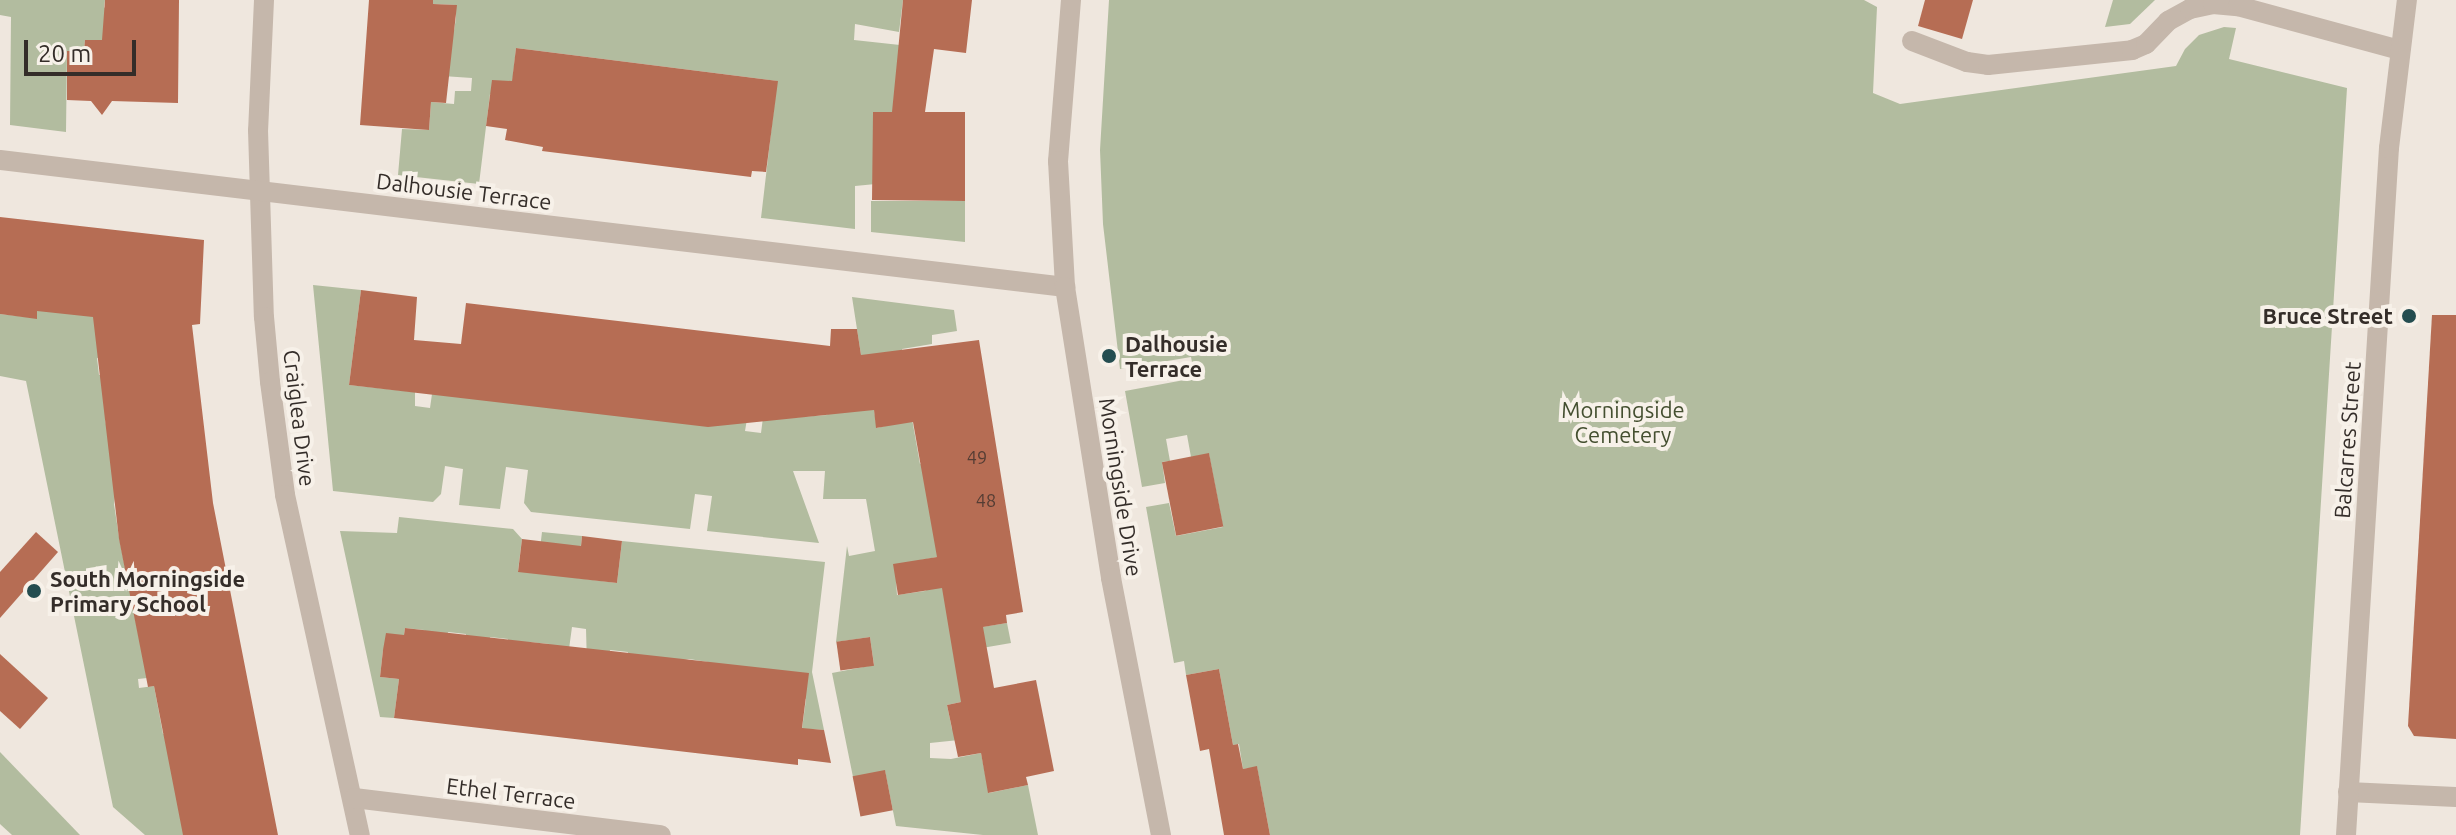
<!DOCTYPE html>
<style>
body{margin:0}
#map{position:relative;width:2456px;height:835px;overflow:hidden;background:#efe7de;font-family:Ubuntu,sans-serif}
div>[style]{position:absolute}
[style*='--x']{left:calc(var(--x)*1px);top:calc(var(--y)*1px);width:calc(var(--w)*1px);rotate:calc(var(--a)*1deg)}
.green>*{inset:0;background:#b2bc9f}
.building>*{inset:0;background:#b66d54;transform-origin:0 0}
.minor>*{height:20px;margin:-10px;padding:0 10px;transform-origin:10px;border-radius:10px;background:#c5b7ab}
.tertiary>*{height:20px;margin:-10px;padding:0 10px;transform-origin:10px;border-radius:10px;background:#c5b7ab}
.dots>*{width:22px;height:22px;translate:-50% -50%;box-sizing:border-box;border:4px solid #f7f1e9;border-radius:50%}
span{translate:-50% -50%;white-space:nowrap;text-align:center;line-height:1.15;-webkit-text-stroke:8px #f7f1e9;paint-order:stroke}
.number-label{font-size:18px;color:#543d34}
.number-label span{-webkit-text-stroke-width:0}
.street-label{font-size:22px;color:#342d29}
.poi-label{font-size:22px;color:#342d29;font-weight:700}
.right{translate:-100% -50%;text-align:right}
.left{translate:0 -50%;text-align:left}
.park-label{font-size:22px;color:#444f30}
.scale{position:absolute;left:24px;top:40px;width:112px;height:36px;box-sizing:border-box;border:4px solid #342d29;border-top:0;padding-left:10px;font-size:24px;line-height:28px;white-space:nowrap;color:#342d29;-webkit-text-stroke:6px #f7f1e9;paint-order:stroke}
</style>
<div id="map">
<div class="green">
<i style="clip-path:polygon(0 0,105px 0,104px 7px,126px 40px,85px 40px,84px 51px,67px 51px,66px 132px,10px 125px,11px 17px,0 15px)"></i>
<i style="clip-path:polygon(433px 0,903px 0,899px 32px,855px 24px,854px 40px,900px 45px,886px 183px,855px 186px,855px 229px,761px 218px,777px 81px,516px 48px,511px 95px,490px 94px,479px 184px,398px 175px,402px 129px,429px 130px,431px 102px,454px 104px,455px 91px,471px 91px,472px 78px,428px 75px,454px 31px,456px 18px,456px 5px,433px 4px)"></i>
<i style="clip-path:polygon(1109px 0,1864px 0,1877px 7px,1873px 93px,1900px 104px,2176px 66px,2185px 49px,2199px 35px,2224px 27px,2236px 28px,2229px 59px,2347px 88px,2300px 835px,1270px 835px,1257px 767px,1243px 769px,1239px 744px,1233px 745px,1219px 669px,1186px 675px,1184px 661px,1174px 663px,1146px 507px,1169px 503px,1176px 536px,1223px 527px,1209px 454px,1191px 457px,1187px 435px,1166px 439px,1170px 461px,1162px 462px,1165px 483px,1142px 487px,1125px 391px,1195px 378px,1191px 357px,1120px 369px,1103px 224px,1100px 150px)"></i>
<i style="clip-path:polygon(2113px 0,2155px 0,2130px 24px,2105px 27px)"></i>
<i style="clip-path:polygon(871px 201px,965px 201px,965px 242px,871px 232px)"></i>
<i style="clip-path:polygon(313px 285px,361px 290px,349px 385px,415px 392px,415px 406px,430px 408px,432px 394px,748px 413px,745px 431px,761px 433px,773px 340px,774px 419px,827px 415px,861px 355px,852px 297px,954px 310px,957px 331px,932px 335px,932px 344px,902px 349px,909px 395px,872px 398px,877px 428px,912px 419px,920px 464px,951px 459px,937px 557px,921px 560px,923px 576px,896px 581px,897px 595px,925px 591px,941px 580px,982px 627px,1007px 623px,1011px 643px,953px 653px,970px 700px,947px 705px,952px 729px,975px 725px,978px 738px,930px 743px,930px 758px,951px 759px,981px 753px,989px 793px,1028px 785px,1038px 835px,983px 835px,896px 826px,885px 771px,853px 777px,832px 673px,874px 665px,870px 637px,836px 642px,847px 546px,849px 556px,875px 551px,866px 499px,823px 499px,825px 471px,793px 471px,819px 543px,707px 531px,712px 496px,695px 494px,690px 529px,531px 512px,524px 503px,528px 470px,506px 467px,500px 509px,459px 505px,463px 469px,445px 466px,441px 494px,433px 502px,333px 491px)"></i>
<i style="clip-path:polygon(40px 289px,92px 316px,190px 347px,97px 358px,99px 375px,114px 374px,105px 419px,117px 482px,114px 504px,119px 537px,147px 678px,138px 679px,139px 688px,154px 686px,163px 734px,184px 731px,183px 835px,145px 835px,113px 807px,26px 381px,0 376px,0 314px,36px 318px)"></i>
<i style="clip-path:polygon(399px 517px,513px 529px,522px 539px,518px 571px,537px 573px,542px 532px,582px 536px,577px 578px,617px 583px,622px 541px,825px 562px,812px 672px,824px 730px,811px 729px,807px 760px,798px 759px,806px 699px,708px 662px,689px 659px,626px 670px,628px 652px,610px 650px,607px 675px,587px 666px,586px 629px,572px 627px,566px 671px,549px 644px,529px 642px,526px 666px,506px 657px,508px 639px,490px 637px,487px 661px,465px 652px,466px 634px,448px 632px,445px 657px,424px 630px,405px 628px,404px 635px,383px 650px,380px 677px,399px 679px,394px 718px,380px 717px,340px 531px,397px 533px)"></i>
<i style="clip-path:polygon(0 752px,80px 835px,12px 835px,0 824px)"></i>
</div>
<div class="building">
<i style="clip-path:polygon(105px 0,179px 0,178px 103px,112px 101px,102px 115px,91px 101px,67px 100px,67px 51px,84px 51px,85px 40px,102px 40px)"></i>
<i style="clip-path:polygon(369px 0,433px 0,433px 4px,457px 5px,446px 103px,431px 102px,429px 130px,360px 125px)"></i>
<i style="clip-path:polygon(903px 0,972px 0,966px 53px,934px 49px,925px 112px,965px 112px,965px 201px,872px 200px,873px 112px,892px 112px)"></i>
<i style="clip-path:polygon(1925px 0,1973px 0,1962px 39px,1918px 26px)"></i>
<i style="clip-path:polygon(516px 48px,778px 81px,766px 172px,752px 171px,751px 177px,670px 167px,542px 151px,543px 147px,505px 140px,507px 129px,486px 126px,492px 80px,512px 81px)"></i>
<i style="clip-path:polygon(0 217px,204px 240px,200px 324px,192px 325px,213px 503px,278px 835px,183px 835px,154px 686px,148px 687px,119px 539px,93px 317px,37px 311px,37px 319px,0 314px)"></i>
<i style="clip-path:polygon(361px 290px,417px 297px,414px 340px,461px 344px,466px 303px,830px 346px,831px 329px,857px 329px,861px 355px,979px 340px,1023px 612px,1006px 615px,1007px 623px,983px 627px,994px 688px,1036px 680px,1054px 771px,1026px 777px,1028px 785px,988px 793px,981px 753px,958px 757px,947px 705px,961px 702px,942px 588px,898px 595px,893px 564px,937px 557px,913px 422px,876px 428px,874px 410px,708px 427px,349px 385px)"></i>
<i style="clip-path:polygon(2432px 315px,2456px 315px,2456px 739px,2414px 736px,2408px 726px)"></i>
<i style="left:1209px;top:453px;width:75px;height:48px;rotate:79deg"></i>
<i style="clip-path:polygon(36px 532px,58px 552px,0 618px,0 572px)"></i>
<i style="clip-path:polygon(582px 536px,622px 541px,617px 583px,518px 572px,522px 539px,581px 546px)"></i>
<i style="clip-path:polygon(405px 628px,809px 673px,802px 728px,824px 730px,831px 763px,798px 759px,798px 765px,394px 718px,399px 679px,380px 677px,383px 650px,386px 633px,404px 635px)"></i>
<i style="left:870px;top:637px;width:29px;height:34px;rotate:82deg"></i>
<i style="clip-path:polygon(0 654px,48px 698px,20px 729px,0 711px)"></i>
<i style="clip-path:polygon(1219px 669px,1233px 745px,1238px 744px,1243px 769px,1257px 766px,1270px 835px,1224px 835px,1209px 749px,1200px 751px,1186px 675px)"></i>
<i style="left:885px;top:770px;width:41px;height:33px;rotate:79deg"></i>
</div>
<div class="minor">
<i style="--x:264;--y:0;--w:130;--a:92.6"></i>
<i style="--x:258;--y:130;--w:187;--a:88.2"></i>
<i style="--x:264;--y:317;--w:65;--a:84.7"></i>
<i style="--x:270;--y:382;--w:114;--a:82.4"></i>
<i style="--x:285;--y:495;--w:348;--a:77.6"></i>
<i style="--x:1912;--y:41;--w:59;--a:20.9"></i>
<i style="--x:1967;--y:62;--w:21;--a:8"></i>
<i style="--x:1988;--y:65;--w:145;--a:-5.9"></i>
<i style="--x:2132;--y:50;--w:15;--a:-23"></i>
<i style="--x:2146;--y:44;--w:32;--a:-46"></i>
<i style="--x:2168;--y:21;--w:25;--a:-29"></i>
<i style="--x:2190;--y:9;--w:24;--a:-12"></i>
<i style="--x:2213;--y:4;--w:25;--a:5"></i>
<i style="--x:2238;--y:6;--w:168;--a:15.2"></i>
<i style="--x:0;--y:160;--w:1073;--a:6.8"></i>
<i style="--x:2348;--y:792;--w:108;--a:2.7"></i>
<i style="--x:354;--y:798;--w:309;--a:6.9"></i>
</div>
<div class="tertiary">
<i style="--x:1071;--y:0;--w:162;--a:94.6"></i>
<i style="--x:1058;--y:161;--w:126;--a:86.8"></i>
<i style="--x:1065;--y:287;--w:295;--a:81"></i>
<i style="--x:1111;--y:578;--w:262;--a:79"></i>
<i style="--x:2346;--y:835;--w:688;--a:-86.42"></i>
<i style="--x:2389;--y:148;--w:149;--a:-83.1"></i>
</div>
<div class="dots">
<i style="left:2409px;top:316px;background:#244d50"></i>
<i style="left:1109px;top:356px;background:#244d50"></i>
<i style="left:34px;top:591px;background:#244d50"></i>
</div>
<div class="number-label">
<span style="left:977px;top:457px">49</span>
<span style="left:986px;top:500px">48</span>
</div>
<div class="street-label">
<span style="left:464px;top:191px;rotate:7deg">Dalhousie Terrace</span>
<span style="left:300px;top:418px;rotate:83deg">Craiglea Drive</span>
<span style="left:2347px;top:440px;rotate:-86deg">Balcarres Street</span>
<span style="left:1121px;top:487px;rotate:81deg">Morningside Drive</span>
<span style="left:511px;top:793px;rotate:7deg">Ethel Terrace</span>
</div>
<div class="poi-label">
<span class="right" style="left:2393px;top:316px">Bruce Street</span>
<span class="left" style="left:1125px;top:356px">Dalhousie<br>Terrace</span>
<span class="left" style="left:50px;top:591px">South Morningside<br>Primary School</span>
</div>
<div class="park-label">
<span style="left:1623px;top:422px">Morningside<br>Cemetery</span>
</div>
<div class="scale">20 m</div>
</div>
